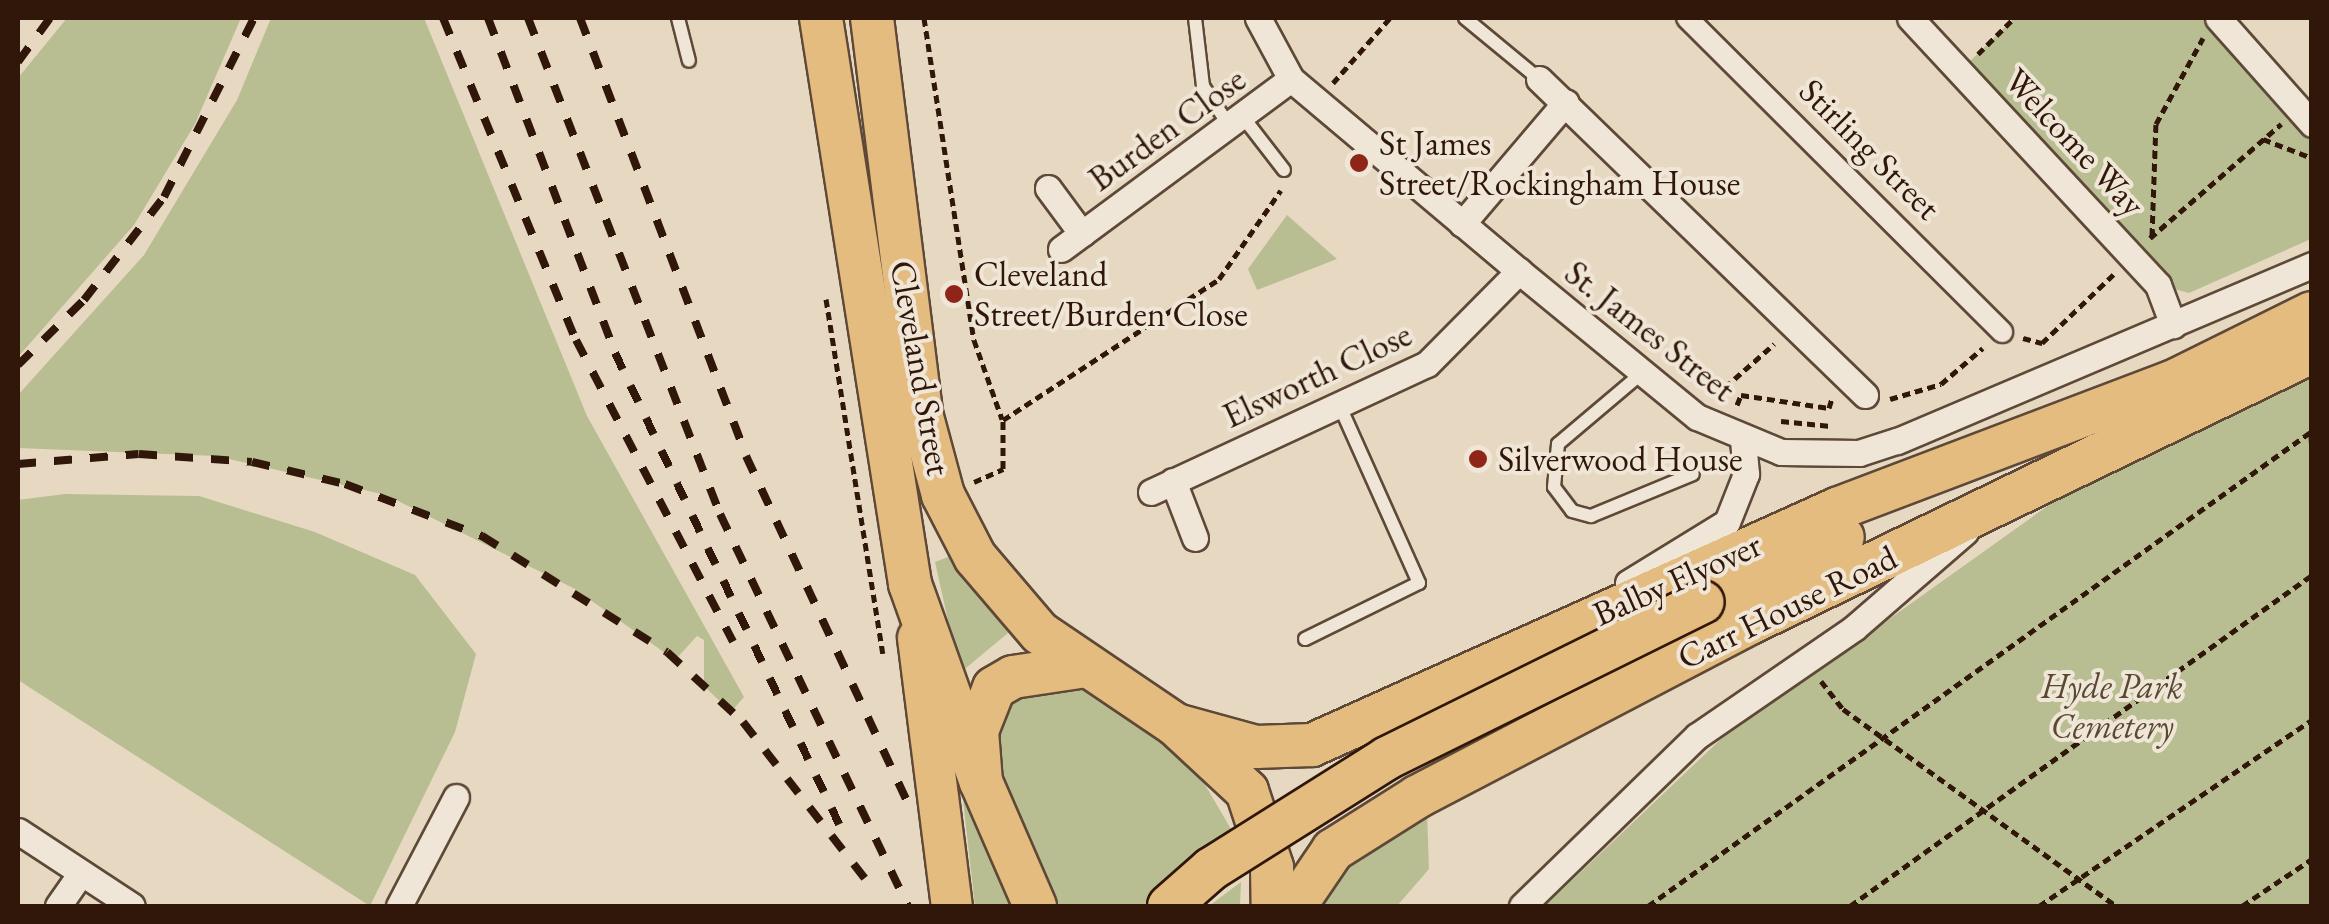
<!DOCTYPE html>
<style>
body{margin:0}
#map{position:relative;width:2329px;height:924px;overflow:hidden;background:#e7d9c1;font-family:"EB Garamond",serif}
div>[style]{position:absolute}
[style*='--x']{left:calc(var(--x)*1px);top:calc(var(--y)*1px);width:calc(var(--w)*1px);rotate:calc(var(--a)*1deg)}
.green>*{inset:0;background:#b8be91}
.path>*{height:5px;margin-top:-2.5px;transform-origin:0;background:repeating-linear-gradient(90deg,#301709 0 8px,transparent 0 13px)}
.roads{filter:drop-shadow(2px 0 #5e4837) drop-shadow(-2px 0 #5e4837) drop-shadow(0 2px #5e4837) drop-shadow(0 -2px #5e4837)}
.service>*{height:12px;margin:-6px;padding:0 6px;transform-origin:6px;border-radius:6px;background:#efe6d7}
.pedestrian>*{height:20px;margin:-10px;padding:0 10px;transform-origin:10px;border-radius:10px;background:#efe6d7}
.minor>*{height:25px;margin:-12.5px;padding:0 12.5px;transform-origin:12.5px;border-radius:12.5px;background:#efe6d7}
.primary>*{height:40px;margin:-20px;padding:0 20px;transform-origin:20px;border-radius:20px;background:#e4bc80}
.trunk>*{height:42px;margin:-21px;padding:0 21px;transform-origin:21px;border-radius:21px;background:#e4bc80}
.rail>*{height:8px;margin-top:-4px;transform-origin:0;background:repeating-linear-gradient(90deg,#301709 0 18px,transparent 0 36px)}
.bridges{filter:drop-shadow(2px 0 #301709) drop-shadow(-2px 0 #301709) drop-shadow(0 2px #301709) drop-shadow(0 -2px #301709)}
.trunk-bridge>*{height:42px;margin:-21px;padding:0 21px;transform-origin:21px;border-radius:21px;background:#e4bc80}
.dots>*{width:28px;height:28px;translate:-50% -50%;box-sizing:border-box;border:5px solid #efe6d7;border-radius:50%}
span{translate:-50% -50%;white-space:nowrap;text-align:center;line-height:1.15;-webkit-text-stroke:8px #efe6d7;paint-order:stroke}
.street-label{font-size:35px;color:#301709}
.poi-label{font-size:35px;color:#301709}
.left{translate:0 -50%;text-align:left}
.park-label{font-size:35px;color:#594932;font-style:italic}
.frame{position:absolute;inset:0;border:20px solid #301709;pointer-events:none}
</style>
<div id="map">
<div class="green">
<i style="clip-path:polygon(67px 18px,241px 18px,195px 124px,134px 225px,18px 357px,18px 78px)"></i>
<i style="clip-path:polygon(271px 18px,424px 18px,587px 416px,744px 697px,731px 712px,704px 686px,704px 640px,697px 636px,675px 660px,575px 589px,386px 495px,216px 456px,18px 448px,18px 395px,144px 255px,237px 100px)"></i>
<i style="clip-path:polygon(2014px 18px,2218px 18px,2311px 124px,2311px 239px,2189px 293px,2158px 285px,1961px 70px)"></i>
<i style="clip-path:polygon(1287px 215px,1337px 259px,1257px 290px,1248px 269px)"></i>
<i style="clip-path:polygon(2311px 378px,2311px 906px,1545px 906px,1721px 739px,2077px 485px)"></i>
<i style="clip-path:polygon(65px 494px,199px 496px,315px 532px,415px 575px,476px 654px,455px 732px,370px 906px,18px 680px,18px 500px)"></i>
<i style="clip-path:polygon(953px 555px,1008px 633px,966px 668px,958px 665px,935px 562px)"></i>
<i style="clip-path:polygon(1074px 685px,1191px 761px,1234px 834px,1146px 906px,1057px 906px,1004px 795px,991px 749px,1010px 698px)"></i>
<i style="clip-path:polygon(962px 791px,1017px 906px,975px 906px)"></i>
<i style="clip-path:polygon(1427px 813px,1429px 869px,1397px 906px,1309px 906px,1320px 884px)"></i>
<i style="clip-path:polygon(1241px 882px,1240px 906px,1208px 906px,1213px 903px)"></i>
</div>
<div class="path">
<i style="--x:924;--y:18;--w:326;--a:81.2"></i>
<i style="--x:974;--y:340;--w:84;--a:70.5"></i>
<i style="--x:1978;--y:54;--w:51;--a:-45"></i>
<i style="--x:1333;--y:83;--w:86;--a:-48.8"></i>
<i style="--x:2263;--y:139;--w:53;--a:21.2"></i>
<i style="--x:2152;--y:236;--w:112;--a:-88"></i>
<i style="--x:2156;--y:124;--w:98;--a:-61.3"></i>
<i style="--x:2150;--y:238;--w:174;--a:-41"></i>
<i style="--x:826;--y:299;--w:359;--a:80.9"></i>
<i style="--x:2023;--y:338;--w:20;--a:15"></i>
<i style="--x:2042;--y:343;--w:100;--a:-43.8"></i>
<i style="--x:1715;--y:396;--w:79;--a:-41.4"></i>
<i style="--x:1890;--y:399;--w:53;--a:-16.4"></i>
<i style="--x:1941;--y:384;--w:55;--a:-40.6"></i>
<i style="--x:1737;--y:405;--w:11;--a:-68"></i>
<i style="--x:1741;--y:395;--w:89;--a:8.4"></i>
<i style="--x:1829;--y:408;--w:10;--a:-73"></i>
<i style="--x:1781;--y:421;--w:50;--a:5.7"></i>
<i style="--x:2311;--y:434;--w:32;--a:88"></i>
<i style="--x:974;--y:482;--w:32;--a:-24"></i>
<i style="--x:1003;--y:469;--w:49;--a:-90"></i>
<i style="--x:1003;--y:420;--w:258;--a:-33.1"></i>
<i style="--x:1219;--y:279;--w:108;--a:-55.1"></i>
<i style="--x:1821;--y:681;--w:36;--a:52"></i>
<i style="--x:1843;--y:709;--w:337;--a:35.8"></i>
<i style="--x:1648;--y:906;--w:816;--a:-35.58"></i>
<i style="--x:1850;--y:906;--w:568;--a:-35.62"></i>
<i style="--x:2039;--y:906;--w:330;--a:-34.3"></i>
<i style="--x:2242;--y:906;--w:84;--a:-33.9"></i>
</div>
<div class="roads">
<div class="service">
<i style="--x:678;--y:18;--w:44;--a:75.7"></i>
<i style="--x:1195;--y:18;--w:68;--a:83.3"></i>
<i style="--x:1203;--y:86;--w:49;--a:56.6"></i>
<i style="--x:1465;--y:18;--w:96;--a:39.5"></i>
<i style="--x:1243;--y:117;--w:67;--a:52.3"></i>
<i style="--x:1642;--y:373;--w:110;--a:139.8"></i>
<i style="--x:1558;--y:444;--w:43;--a:95.3"></i>
<i style="--x:1554;--y:487;--w:30;--a:53"></i>
<i style="--x:1572;--y:511;--w:20;--a:15"></i>
<i style="--x:1591;--y:516;--w:110;--a:-22.4"></i>
<i style="--x:1305;--y:639;--w:127;--a:-26.2"></i>
<i style="--x:1419;--y:583;--w:196;--a:-114.1"></i>
</div>
<div class="pedestrian">
<i style="--x:1687;--y:18;--w:445;--a:44.9"></i>
</div>
<div class="minor">
<i style="--x:1258;--y:18;--w:69;--a:61.6"></i>
<i style="--x:1291;--y:79;--w:298;--a:40.1"></i>
<i style="--x:1519;--y:271;--w:230;--a:39.4"></i>
<i style="--x:1697;--y:417;--w:91;--a:22.6"></i>
<i style="--x:1781;--y:452;--w:78;--a:0.7"></i>
<i style="--x:1859;--y:453;--w:40;--a:-18"></i>
<i style="--x:1897;--y:441;--w:451;--a:-23"></i>
<i style="--x:1910;--y:18;--w:364;--a:47.1"></i>
<i style="--x:2158;--y:285;--w:43;--a:69.4"></i>
<i style="--x:2218;--y:18;--w:142;--a:48.4"></i>
<i style="--x:1539;--y:79;--w:454;--a:44.1"></i>
<i style="--x:1048;--y:188;--w:57;--a:53.5"></i>
<i style="--x:1462;--y:224;--w:160;--a:-49.6"></i>
<i style="--x:1061;--y:249;--w:286;--a:-36.5"></i>
<i style="--x:1173;--y:481;--w:61;--a:68.9"></i>
<i style="--x:1151;--y:492;--w:304;--a:-24.9"></i>
<i style="--x:1427;--y:364;--w:131;--a:-45.3"></i>
<i style="--x:1628;--y:583;--w:116;--a:-31.6"></i>
<i style="--x:1727;--y:522;--w:52;--a:-68.4"></i>
<i style="--x:1746;--y:474;--w:32;--a:-95"></i>
<i style="--x:18;--y:831;--w:136;--a:33.3"></i>
<i style="--x:58;--y:906;--w:40;--a:-55.1"></i>
<i style="--x:399;--y:906;--w:123;--a:-62.4"></i>
<i style="--x:1522;--y:906;--w:244;--a:-44.2"></i>
<i style="--x:1697;--y:736;--w:191;--a:-34.5"></i>
<i style="--x:1854;--y:628;--w:147;--a:-40.9"></i>
</div>
<div class="primary">
<i style="--x:918;--y:638;--w:270;--a:82.8"></i>
</div>
<div class="trunk">
<i style="--x:821;--y:18;--w:573;--a:81.06"></i>
<i style="--x:910;--y:584;--w:210;--a:70.3"></i>
<i style="--x:872;--y:18;--w:402;--a:82.9"></i>
<i style="--x:922;--y:417;--w:81;--a:74.9"></i>
<i style="--x:943;--y:495;--w:70;--a:62.7"></i>
<i style="--x:975;--y:557;--w:100;--a:49.5"></i>
<i style="--x:1040;--y:633;--w:164;--a:34.1"></i>
<i style="--x:1176;--y:725;--w:97;--a:42.9"></i>
<i style="--x:1247;--y:791;--w:80;--a:71.8"></i>
<i style="--x:1272;--y:867;--w:39;--a:89"></i>
<i style="--x:2156;--y:390;--w:174;--a:-26.3"></i>
<i style="--x:1703;--y:602;--w:154;--a:-24.9"></i>
<i style="--x:1176;--y:725;--w:83;--a:15.4"></i>
<i style="--x:1256;--y:747;--w:56;--a:-2"></i>
<i style="--x:1312;--y:745;--w:576;--a:-24.21"></i>
<i style="--x:1837;--y:509;--w:366;--a:-20.8"></i>
<i style="--x:1035;--y:906;--w:135;--a:-113.5"></i>
<i style="--x:981;--y:782;--w:51;--a:-94.5"></i>
<i style="--x:977;--y:731;--w:46;--a:-68.4"></i>
<i style="--x:994;--y:688;--w:22;--a:-30"></i>
<i style="--x:1013;--y:677;--w:74;--a:-8.6"></i>
<i style="--x:1295;--y:906;--w:68;--a:-55.8"></i>
<i style="--x:1333;--y:850;--w:99;--a:-32.2"></i>
<i style="--x:1417;--y:797;--w:378;--a:-27.6"></i>
<i style="--x:1752;--y:622;--w:622;--a:-25.74"></i>
</div>
</div>
<div class="rail">
<i style="--x:443;--y:18;--w:348;--a:67.6"></i>
<i style="--x:576;--y:340;--w:340;--a:62.5"></i>
<i style="--x:488;--y:18;--w:358;--a:69.2"></i>
<i style="--x:615;--y:353;--w:526;--a:64.56"></i>
<i style="--x:528;--y:18;--w:532;--a:68.84"></i>
<i style="--x:720;--y:514;--w:435;--a:64.4"></i>
<i style="--x:580;--y:18;--w:468;--a:69.2"></i>
<i style="--x:746;--y:456;--w:381;--a:65"></i>
<i style="--x:18;--y:62;--w:54;--a:-54"></i>
<i style="--x:18;--y:365;--w:93;--a:-44.6"></i>
<i style="--x:84;--y:300;--w:130;--a:-52.2"></i>
<i style="--x:164;--y:197;--w:200;--a:-63.3"></i>
<i style="--x:18;--y:464;--w:121;--a:-4.7"></i>
<i style="--x:139;--y:454;--w:113;--a:4"></i>
<i style="--x:252;--y:462;--w:96;--a:13.3"></i>
<i style="--x:345;--y:484;--w:147;--a:20.8"></i>
<i style="--x:482;--y:536;--w:218;--a:32.1"></i>
<i style="--x:667;--y:652;--w:103;--a:42.6"></i>
<i style="--x:743;--y:722;--w:213;--a:52.1"></i>
</div>
<div class="bridges">
<div class="trunk-bridge">
<i style="--x:1169;--y:906;--w:56;--a:-41.4"></i>
<i style="--x:1211;--y:869;--w:208;--a:-32.2"></i>
<i style="--x:1387;--y:758;--w:352;--a:-26.3"></i>
</div>
</div>
<div class="dots">
<i style="left:1359px;top:163px;background:#8f2418"></i>
<i style="left:954px;top:294px;background:#8f2418"></i>
<i style="left:1478px;top:459px;background:#8f2418"></i>
</div>
<div class="street-label">
<span style="left:1167px;top:129px;rotate:-36deg">Burden Close</span>
<span style="left:2075px;top:142px;rotate:47deg">Welcome Way</span>
<span style="left:1870px;top:149px;rotate:45deg">Stirling Street</span>
<span style="left:1650px;top:331px;rotate:38deg">St. James Street</span>
<span style="left:921px;top:368px;rotate:80deg">Cleveland Street</span>
<span style="left:1317px;top:375px;rotate:-25deg">Elsworth Close</span>
<span style="left:1677px;top:579px;rotate:-24deg">Balby Flyover</span>
<span style="left:1787px;top:607px;rotate:-26deg">Carr House Road</span>
</div>
<div class="poi-label">
<span class="left" style="left:1379px;top:163px">St James<br>Street/Rockingham House</span>
<span class="left" style="left:974px;top:294px">Cleveland<br>Street/Burden Close</span>
<span class="left" style="left:1498px;top:459px">Silverwood House</span>
</div>
<div class="park-label">
<span style="left:2112px;top:706px">Hyde Park<br>Cemetery</span>
</div>
<div class="frame"></div>
</div>
